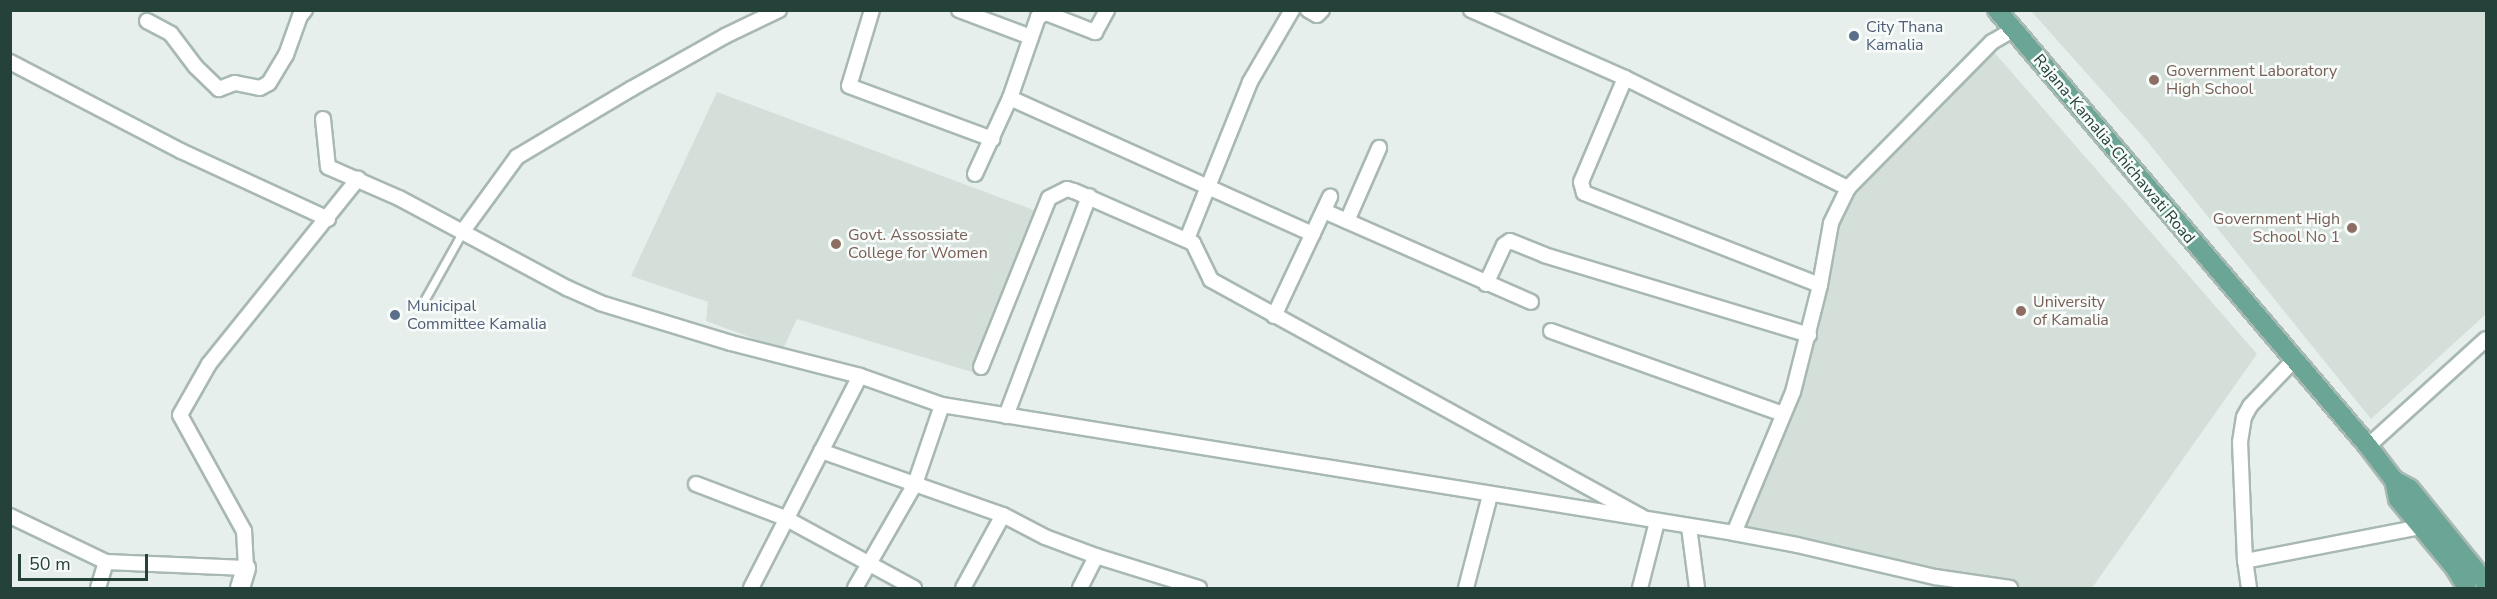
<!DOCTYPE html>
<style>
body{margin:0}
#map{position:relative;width:2497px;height:599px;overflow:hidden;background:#e6efeb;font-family:"Nunito Sans",sans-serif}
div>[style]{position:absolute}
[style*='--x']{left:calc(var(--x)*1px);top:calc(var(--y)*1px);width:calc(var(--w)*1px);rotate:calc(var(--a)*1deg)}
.built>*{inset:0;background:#d4dfda}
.roads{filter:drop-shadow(2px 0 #a8b8b2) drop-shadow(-2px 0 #a8b8b2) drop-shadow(0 2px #a8b8b2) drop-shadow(0 -2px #a8b8b2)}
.lane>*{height:7px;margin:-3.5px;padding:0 3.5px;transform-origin:3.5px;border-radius:3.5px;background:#fff}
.street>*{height:14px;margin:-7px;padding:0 7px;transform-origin:7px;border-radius:7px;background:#fff}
.secondary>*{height:18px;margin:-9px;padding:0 9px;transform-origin:9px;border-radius:9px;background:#fff}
.primary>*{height:18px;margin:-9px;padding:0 9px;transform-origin:9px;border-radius:9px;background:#6aa596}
.dots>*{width:16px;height:16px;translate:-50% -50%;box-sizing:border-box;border:3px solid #f7fbf9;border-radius:50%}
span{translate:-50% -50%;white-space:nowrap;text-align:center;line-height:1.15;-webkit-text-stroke:5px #f7fbf9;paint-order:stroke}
.service-label{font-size:16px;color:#4e5e75}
.left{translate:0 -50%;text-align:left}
.education-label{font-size:16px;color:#785e54}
.right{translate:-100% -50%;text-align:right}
.street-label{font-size:16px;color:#24423a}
.frame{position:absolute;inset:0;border:12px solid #24423a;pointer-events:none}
.scale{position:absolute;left:18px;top:554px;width:130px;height:27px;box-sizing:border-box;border:3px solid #24423a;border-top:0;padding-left:8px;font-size:18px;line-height:21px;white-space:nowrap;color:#24423a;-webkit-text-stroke:4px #f7fbf9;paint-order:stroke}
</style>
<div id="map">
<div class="built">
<i style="clip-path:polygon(2031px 11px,2486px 11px,2486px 314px,2371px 419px,2147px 141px)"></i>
<i style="clip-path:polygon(1993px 51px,2257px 354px,2092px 588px,2010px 588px,1742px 529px,1817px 338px,1838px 227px,1857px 191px)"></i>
<i style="clip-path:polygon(717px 92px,1039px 212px,972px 372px,797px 319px,784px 347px,763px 342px,706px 321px,708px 302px,631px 276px)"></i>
</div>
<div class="roads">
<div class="lane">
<i style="--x:425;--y:299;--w:78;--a:-60.8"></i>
</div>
<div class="street">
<i style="--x:872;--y:10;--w:79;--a:106.8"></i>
<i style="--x:849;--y:86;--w:153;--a:20.3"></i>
<i style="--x:959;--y:10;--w:77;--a:20.6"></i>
<i style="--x:1308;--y:10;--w:10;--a:29"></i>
<i style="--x:1317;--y:15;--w:7;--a:-45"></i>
<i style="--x:1471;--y:10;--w:168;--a:23.8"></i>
<i style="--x:1625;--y:78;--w:249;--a:26.3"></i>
<i style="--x:147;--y:21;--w:27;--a:28"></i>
<i style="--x:171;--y:34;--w:41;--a:52.9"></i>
<i style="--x:196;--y:67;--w:32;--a:44"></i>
<i style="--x:219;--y:89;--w:17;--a:-21"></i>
<i style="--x:235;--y:83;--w:25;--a:11"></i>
<i style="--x:260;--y:88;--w:10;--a:-29"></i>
<i style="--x:269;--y:83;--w:33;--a:-59"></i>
<i style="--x:286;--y:55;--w:41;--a:-70.3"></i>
<i style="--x:300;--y:16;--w:8;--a:-50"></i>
<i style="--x:10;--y:62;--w:193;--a:27.5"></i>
<i style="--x:181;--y:151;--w:162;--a:24.8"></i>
<i style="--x:1625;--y:78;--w:113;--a:112.9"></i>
<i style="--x:1581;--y:182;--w:11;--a:75"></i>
<i style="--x:1584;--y:193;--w:253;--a:21.3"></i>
<i style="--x:1010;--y:98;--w:332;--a:24.2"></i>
<i style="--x:323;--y:119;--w:48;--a:84.1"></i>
<i style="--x:328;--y:167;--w:77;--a:23.6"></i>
<i style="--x:399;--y:198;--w:191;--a:28.2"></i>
<i style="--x:567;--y:288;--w:36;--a:24"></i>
<i style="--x:600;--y:303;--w:137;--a:17"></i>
<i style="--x:731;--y:343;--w:133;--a:14.3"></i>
<i style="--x:860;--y:376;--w:87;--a:19.5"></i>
<i style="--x:942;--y:405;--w:802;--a:9.18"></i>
<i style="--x:1734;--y:533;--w:64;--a:10.8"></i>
<i style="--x:1797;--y:545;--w:142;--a:13.1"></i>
<i style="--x:1935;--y:577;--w:76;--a:8.3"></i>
<i style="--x:975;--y:174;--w:84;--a:-65.3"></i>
<i style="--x:1010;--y:98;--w:86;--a:-70.9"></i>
<i style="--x:1038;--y:17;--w:9;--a:-27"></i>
<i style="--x:1046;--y:13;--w:53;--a:21.2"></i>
<i style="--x:1095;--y:32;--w:25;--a:-61"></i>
<i style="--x:1324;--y:211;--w:226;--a:23.7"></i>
<i style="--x:1347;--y:221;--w:80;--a:-66.3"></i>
<i style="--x:463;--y:231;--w:92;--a:-53.9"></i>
<i style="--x:517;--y:157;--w:133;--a:-30.8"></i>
<i style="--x:631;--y:89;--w:108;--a:-29.4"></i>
<i style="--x:725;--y:36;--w:60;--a:-25.7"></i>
<i style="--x:1187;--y:239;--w:169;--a:-68.1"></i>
<i style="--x:1250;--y:82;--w:83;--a:-59.7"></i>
<i style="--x:1486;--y:284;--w:43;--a:-65.2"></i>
<i style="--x:1504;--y:245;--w:7;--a:-34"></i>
<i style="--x:1510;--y:241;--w:37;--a:22"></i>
<i style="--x:1544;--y:255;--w:277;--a:16.8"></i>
<i style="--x:1274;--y:316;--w:132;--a:-64.8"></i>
<i style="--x:1551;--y:331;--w:246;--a:19.7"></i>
<i style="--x:981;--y:367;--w:182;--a:-68.1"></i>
<i style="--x:1049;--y:198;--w:20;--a:-27"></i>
<i style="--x:1067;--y:189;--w:7;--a:16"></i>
<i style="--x:1074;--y:191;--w:130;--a:23.6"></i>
<i style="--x:1193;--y:243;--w:41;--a:64.1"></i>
<i style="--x:1211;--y:280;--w:491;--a:28.8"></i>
<i style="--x:1006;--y:416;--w:235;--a:-69.3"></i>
<i style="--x:2368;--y:446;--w:159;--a:-42.2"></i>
<i style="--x:821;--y:451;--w:193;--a:19.4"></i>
<i style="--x:1003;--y:515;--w:47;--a:27.6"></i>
<i style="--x:1045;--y:537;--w:54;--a:20.4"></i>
<i style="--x:1096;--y:556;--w:108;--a:17.3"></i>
<i style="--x:696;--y:484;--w:95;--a:20.9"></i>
<i style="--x:785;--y:518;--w:147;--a:28.5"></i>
<i style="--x:10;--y:516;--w:106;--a:25.6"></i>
<i style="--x:106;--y:562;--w:140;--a:2.5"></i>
<i style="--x:246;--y:568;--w:37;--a:-93"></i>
<i style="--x:244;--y:531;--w:132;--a:-118.9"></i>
<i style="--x:180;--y:415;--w:59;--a:-60.4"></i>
<i style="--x:209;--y:364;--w:238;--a:-51.2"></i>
<i style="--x:1689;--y:527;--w:62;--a:82.5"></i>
<i style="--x:1734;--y:533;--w:153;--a:-67.3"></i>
<i style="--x:1793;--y:392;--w:110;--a:-75.8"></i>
<i style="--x:1820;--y:285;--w:63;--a:-79.9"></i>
<i style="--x:1831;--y:223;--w:39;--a:-64"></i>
<i style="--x:1848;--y:188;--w:205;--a:-45.4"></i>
<i style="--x:1992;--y:42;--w:24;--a:-30"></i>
<i style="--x:2245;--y:561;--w:178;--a:-11"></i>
<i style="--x:98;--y:588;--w:27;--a:-73"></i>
<i style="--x:751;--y:588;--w:238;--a:-62.8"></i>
<i style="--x:855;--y:588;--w:120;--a:-60"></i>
<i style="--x:915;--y:484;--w:83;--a:-71.1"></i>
<i style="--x:963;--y:588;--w:83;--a:-61.3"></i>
<i style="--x:1080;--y:588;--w:36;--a:-63"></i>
<i style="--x:1466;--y:588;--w:96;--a:-75.5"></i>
<i style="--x:1640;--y:588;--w:68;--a:-75.6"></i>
<i style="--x:2249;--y:588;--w:27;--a:-98"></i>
<i style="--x:2245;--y:561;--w:119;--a:-92.4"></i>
<i style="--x:2240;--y:442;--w:25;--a:-81"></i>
<i style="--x:2244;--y:417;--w:13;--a:-61"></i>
<i style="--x:2250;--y:406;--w:62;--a:-46.3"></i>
</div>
<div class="secondary">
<i style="--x:240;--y:588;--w:21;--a:-73"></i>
</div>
<div class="primary">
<i style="--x:1997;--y:10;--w:572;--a:49.6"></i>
<i style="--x:2368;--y:446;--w:43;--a:52.6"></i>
<i style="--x:2394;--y:480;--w:18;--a:29"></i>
<i style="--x:2410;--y:489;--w:121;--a:51"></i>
<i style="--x:2394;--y:480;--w:19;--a:78"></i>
<i style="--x:2398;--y:499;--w:89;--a:50.4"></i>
<i style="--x:2455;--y:568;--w:23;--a:59"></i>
</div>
</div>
<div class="dots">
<i style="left:1854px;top:36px;background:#5c6f8a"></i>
<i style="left:2154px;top:80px;background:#8d6e63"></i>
<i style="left:2352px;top:228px;background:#8d6e63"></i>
<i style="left:836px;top:244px;background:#8d6e63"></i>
<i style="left:2021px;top:311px;background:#8d6e63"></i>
<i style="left:395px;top:315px;background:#5c6f8a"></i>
</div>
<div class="service-label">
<span class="left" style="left:1866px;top:36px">City Thana<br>Kamalia</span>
<span class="left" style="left:407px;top:315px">Municipal<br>Committee Kamalia</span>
</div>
<div class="education-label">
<span class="left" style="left:2166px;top:80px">Government Laboratory<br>High School</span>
<span class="right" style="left:2340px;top:228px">Government High<br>School No 1</span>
<span class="left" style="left:848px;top:244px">Govt. Assossiate<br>College for Women</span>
<span class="left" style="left:2033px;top:311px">University<br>of Kamalia</span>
</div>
<div class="street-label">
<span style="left:2114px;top:149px;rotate:50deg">Rajana-Kamalia-Chichawati Road</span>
</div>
<div class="frame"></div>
<div class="scale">50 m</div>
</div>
